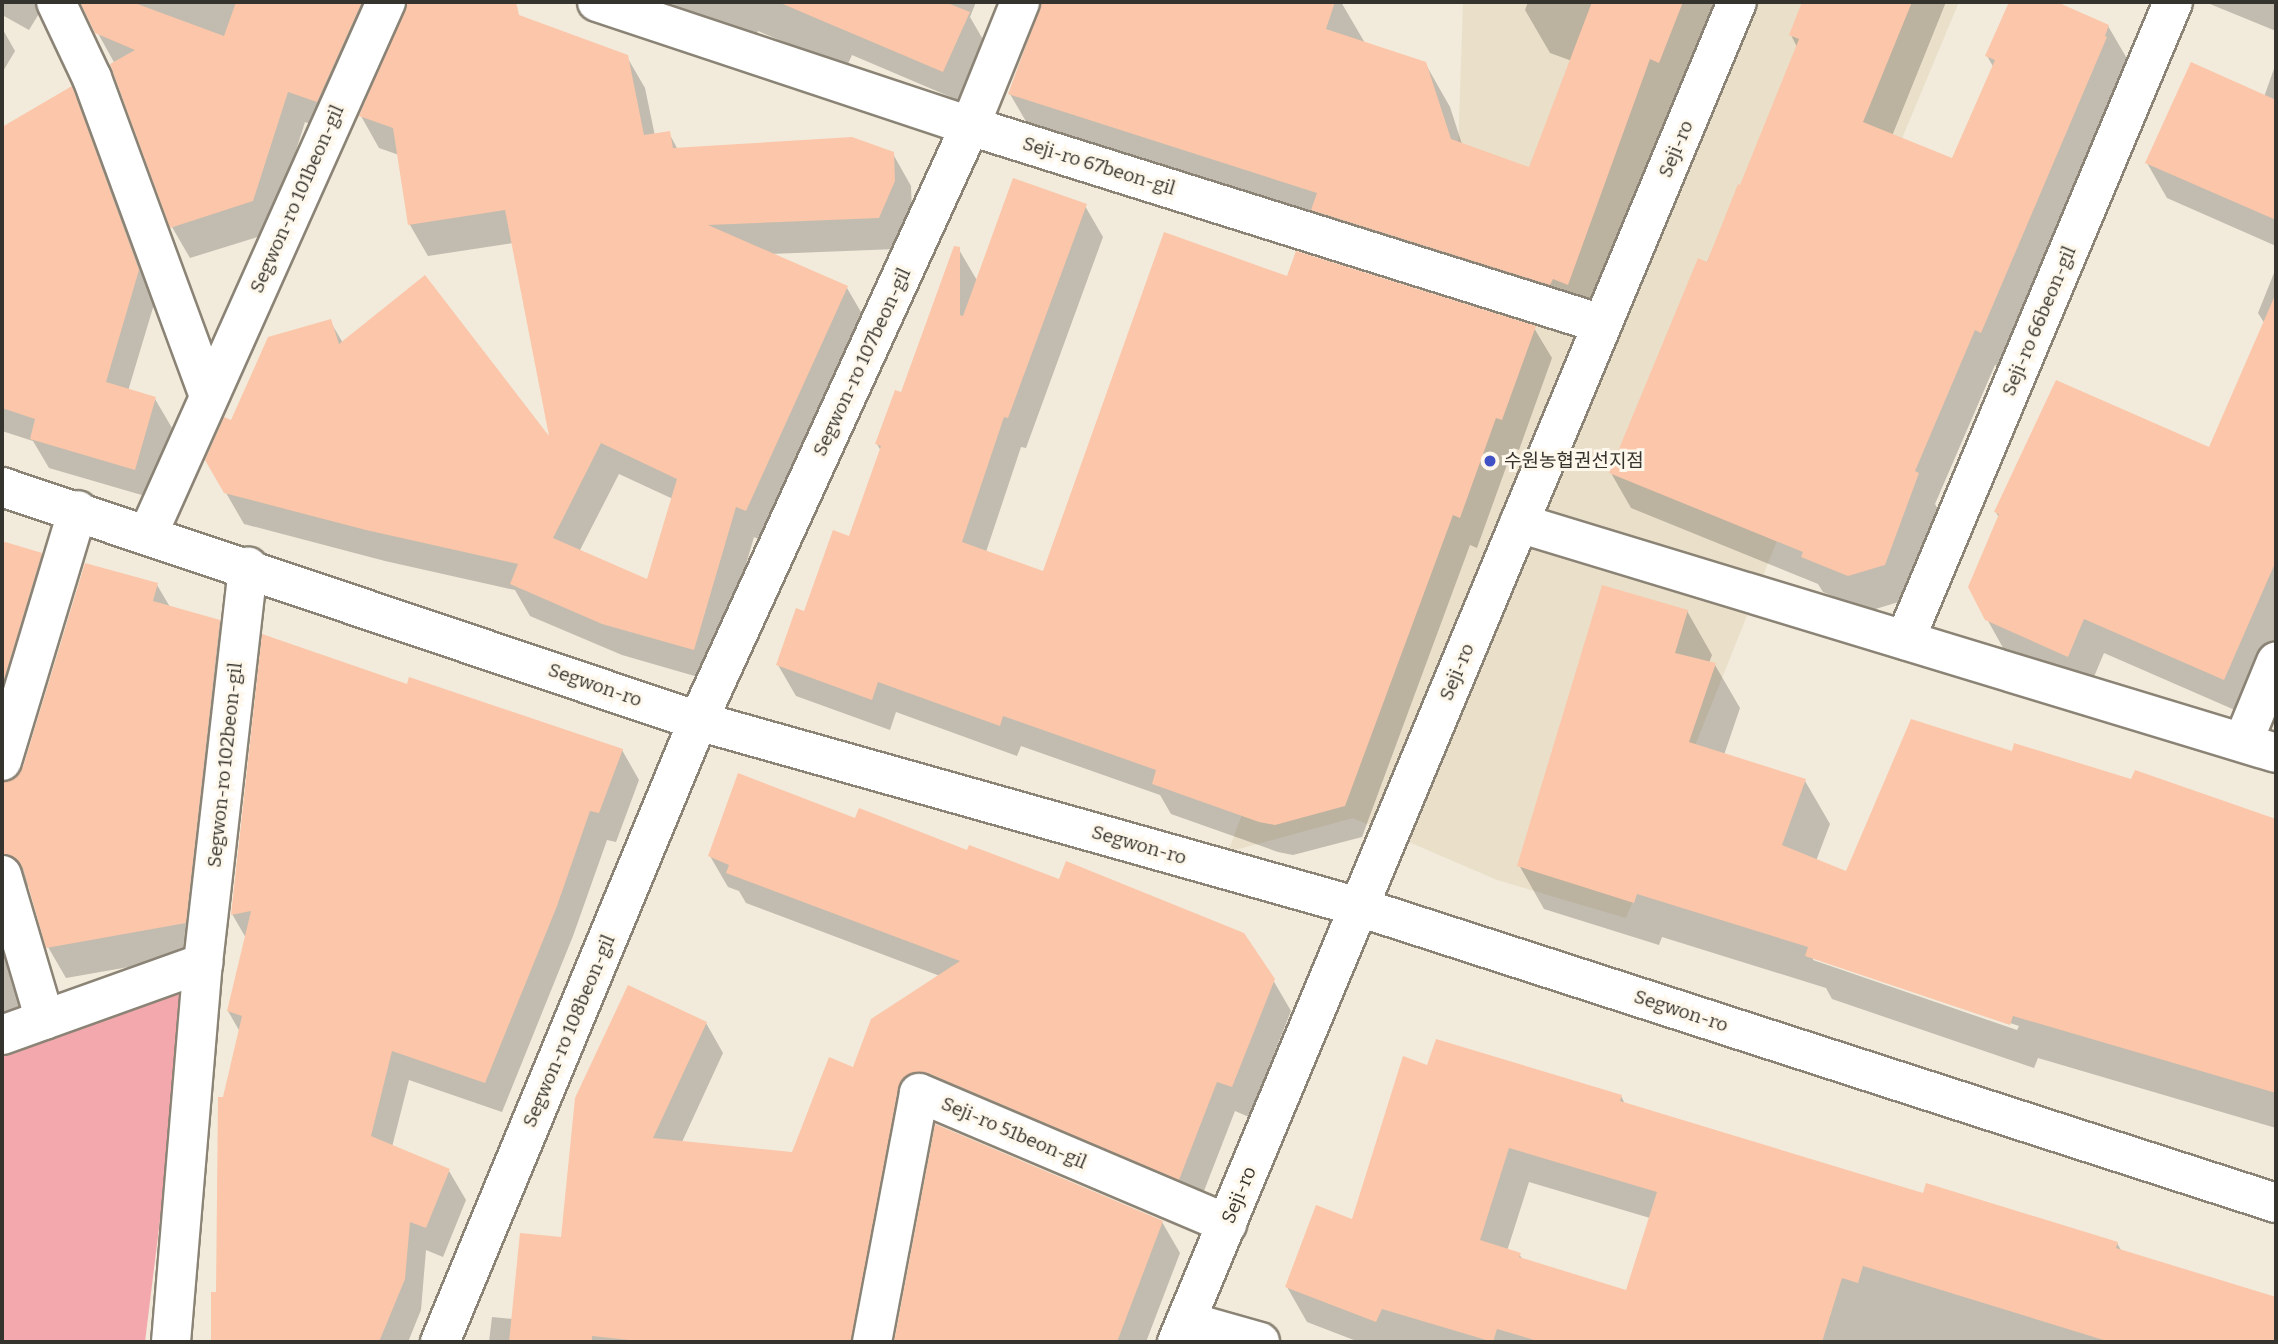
<!DOCTYPE html>
<meta charset="utf-8">
<style>
body{margin:0}
#map{position:relative;width:2278px;height:1344px;overflow:hidden;background:#f2ebdb;font-family:Bitter,"Noto Sans KR",serif}
div>[style]{position:absolute}
[style*='--x']{left:calc(var(--x)*1px);top:calc(var(--y)*1px);width:calc(var(--w)*1px);rotate:calc(var(--a)*1deg)}
.built>*{inset:0;background:#eadfc9}
.green>*{inset:0;background:#f2a8ac}
.shadow>*{inset:0;background:#0003}
.building>*{inset:0;background:#fbc6a9}
.roads{filter:drop-shadow(2px 0 #8b8476) drop-shadow(-2px 0 #8b8476) drop-shadow(0 2px #8b8476) drop-shadow(0 -2px #8b8476)}
.minor>*{height:38px;margin:-19px;padding:0 19px;transform-origin:19px;border-radius:19px;background:#fff}
.tertiary>*{height:38px;margin:-19px;padding:0 19px;transform-origin:19px;border-radius:19px;background:#fff}
.dots>*{width:19px;height:19px;translate:-50% -50%;box-sizing:border-box;border:4px solid #fef8ec;border-radius:50%}
span{translate:-50% -50%;white-space:nowrap;text-align:center;line-height:1.15;-webkit-text-stroke:6px #fef8ec;paint-order:stroke}
.street-label{font-size:19px;color:#35332d}
.poi-label{font-size:19px;color:#35332d}
.left{translate:0 -50%;text-align:left}
.frame{position:absolute;inset:0;border:4px solid #35332d;pointer-events:none}
</style>
<div id="map">
<div class="built">
<i style="clip-path:polygon(1463px 2px,1959px 2px,1835px 299px,1869px 311px,1626px 918px,1497px 880px,1353px 818px,1228px 852px,1455px 241px)"></i>
</div>
<div class="green">
<i style="clip-path:polygon(188px 991px,145px 1342px,2px 1342px,2px 1054px)"></i>
</div>
<div class="shadow">
<i style="clip-path:polygon(2px 2px,46px 2px,29px 30px,4px 16px)"></i>
<i style="clip-path:polygon(evenodd,97px 2px,483px 2px,627px 57px,645px 88px,655px 136px,669px 133px,678px 150px,893px 154px,911px 186px,912px 213px,896px 249px,770px 254px,847px 288px,865px 319px,764px 542px,754px 537px,712px 681px,622px 655px,530px 616px,515px 590px,385px 561px,244px 524px,207px 460px,232px 422px,330px 321px,343px 343px,552px 443px,513px 243px,428px 256px,410px 225px,399px 155px,379px 148px,361px 116px,407px 12px,402px 11px,335px 133px,305px 122px,270px 233px,190px 258px,172px 227px,115px 64px,90px 19px,97px 2px,619px 474px,673px 499px,649px 581px,579px 552px,619px 474px)"></i>
<i style="clip-path:polygon(667px 2px,976px 2px,970px 17px,985px 43px,960px 101px,852px 55px,846px 68px,758px 31px,755px 39px)"></i>
<i style="clip-path:polygon(1046px 2px,1341px 2px,1365px 43px,1425px 63px,1450px 107px,1462px 144px,1530px 169px,1572px 61px,1550px 53px,1525px 10px,1528px 2px,1724px 2px,1592px 327px,1035px 137px,1010px 94px)"></i>
<i style="clip-path:polygon(1804px 2px,1946px 2px,1892px 136px,1953px 160px,1994px 68px,1987px 56px,2011px 2px,2053px 2px,2108px 26px,2129px 62px,2001px 368px,1995px 365px,1935px 504px,1938px 509px,1905px 600px,1869px 611px,1823px 592px,1818px 584px,1631px 508px,1611px 473px,1741px 187px,1797px 47px,1791px 35px)"></i>
<i style="clip-path:polygon(2205px 2px,2276px 2px,2276px 31px)"></i>
<i style="clip-path:polygon(2px 28px,15px 51px,2px 73px)"></i>
<i style="clip-path:polygon(2276px 63px,2276px 246px,2167px 198px,2147px 163px,2264px 97px)"></i>
<i style="clip-path:polygon(71px 89px,88px 118px,155px 301px,128px 391px,155px 399px,172px 428px,152px 498px,49px 468px,33px 441px,2px 431px,2px 129px)"></i>
<i style="clip-path:polygon(1085px 206px,1103px 237px,1026px 448px,1021px 447px,986px 552px,1044px 573px,1288px 278px,1534px 328px,1552px 358px,1519px 450px,1513px 448px,1477px 548px,1470px 545px,1362px 837px,1293px 855px,1278px 852px,1171px 814px,1160px 795px,1021px 746px,1017px 756px,896px 712px,890px 730px,796px 696px,778px 665px,850px 538px,881px 451px,877px 444px,902px 394px,958px 248px,978px 282px)"></i>
<i style="clip-path:polygon(2276px 268px,2276px 656px,2244px 714px,2104px 653px,2088px 691px,2007px 655px,1987px 619px,1999px 518px,1996px 512px,2210px 449px,2265px 324px,2258px 313px)"></i>
<i style="clip-path:polygon(2px 543px,41px 554px,59px 585px,2px 775px)"></i>
<i style="clip-path:polygon(157px 585px,170px 607px,219px 621px,237px 652px,203px 954px,66px 978px,48px 947px,30px 886px,15px 885px,2px 894px,2px 784px,19px 778px)"></i>
<i style="clip-path:polygon(evenodd,1687px 611px,1712px 655px,1709px 663px,1715px 665px,1740px 708px,1724px 755px,1805px 781px,1830px 824px,1816px 861px,1847px 873px,2013px 753px,2132px 781px,2136px 772px,2276px 821px,2276px 1128px,2038px 1058px,2034px 1068px,1832px 999px,1826px 988px,1662px 937px,1659px 945px,1544px 909px,1519px 865px,1687px 611px,1813px 957px,2019px 1026px,2017px 1030px,1813px 960px,1813px 957px)"></i>
<i style="clip-path:polygon(408px 686px,622px 750px,639px 780px,616px 842px,607px 840px,573px 936px,502px 1112px,409px 1080px,392px 1147px,449px 1171px,466px 1200px,443px 1257px,426px 1250px,421px 1310px,408px 1342px,213px 1342px,213px 1294px,218px 1294px,224px 1099px,240px 1032px,228px 1011px,246px 938px,232px 914px)"></i>
<i style="clip-path:polygon(710px 856px,1273px 980px,1291px 1011px,1249px 1117px,1235px 1111px,1197px 1209px,932px 1102px,872px 1342px,489px 1342px,492px 1317px,513px 1319px,562px 1239px,706px 1023px,723px 1053px,682px 1142px,793px 1154px,940px 976px,746px 903px,739px 891px,728px 887px)"></i>
<i style="clip-path:polygon(2px 926px,25px 1006px,2px 1023px)"></i>
<i style="clip-path:polygon(evenodd,1429px 1067px,1621px 1096px,1625px 1104px,1925px 1195px,2117px 1243px,2122px 1252px,2276px 1299px,2276px 1342px,1359px 1342px,1307px 1322px,1287px 1287px,1353px 1221px,1429px 1067px,1529px 1182px,1650px 1218px,1628px 1293px,1523px 1260px,1519px 1254px,1507px 1251px,1529px 1182px)"></i>
<i style="clip-path:polygon(937px 1126px,1162px 1222px,1180px 1253px,1146px 1342px,896px 1342px)"></i>
</div>
<div class="building">
<i style="clip-path:polygon(80px 2px,132px 2px,224px 36px,236px 2px,362px 2px,317px 102px,288px 92px,253px 201px,170px 228px,110px 64px,135px 50px,95px 33px)"></i>
<i style="clip-path:polygon(evenodd,408px 2px,516px 2px,519px 15px,628px 55px,644px 135px,670px 131px,673px 148px,852px 137px,894px 152px,895px 181px,879px 218px,708px 225px,848px 286px,746px 511px,736px 507px,694px 650px,602px 624px,510px 584px,518px 564px,366px 530px,224px 493px,205px 460px,224px 417px,231px 420px,268px 337px,331px 319px,339px 344px,425px 275px,549px 436px,505px 210px,408px 225px,393px 128px,359px 116px,408px 2px,601px 443px,677px 479px,647px 579px,553px 538px,601px 443px)"></i>
<i style="clip-path:polygon(778px 2px,945px 2px,970px 12px,943px 72px)"></i>
<i style="clip-path:polygon(1042px 2px,1335px 2px,1326px 29px,1426px 62px,1451px 139px,1529px 167px,1592px 2px,1683px 2px,1659px 63px,1650px 59px,1568px 285px,1553px 279px,1550px 285px,1311px 210px,1317px 193px,1008px 94px)"></i>
<i style="clip-path:polygon(1802px 2px,1912px 2px,1863px 122px,1952px 158px,1995px 60px,1985px 56px,2009px 2px,2057px 2px,2109px 25px,2105px 36px,2107px 37px,1981px 333px,1975px 330px,1915px 471px,1919px 473px,1885px 565px,1848px 576px,1801px 557px,1803px 552px,1609px 473px,1698px 258px,1707px 262px,1738px 184px,1740px 185px,1799px 39px,1789px 35px)"></i>
<i style="clip-path:polygon(2191px 62px,2276px 100px,2276px 220px,2145px 163px)"></i>
<i style="clip-path:polygon(72px 86px,139px 270px,106px 382px,156px 397px,135px 470px,30px 439px,35px 419px,2px 408px,2px 127px)"></i>
<i style="clip-path:polygon(1013px 178px,1087px 204px,1008px 418px,1004px 417px,962px 542px,1043px 571px,1164px 232px,1287px 276px,1296px 251px,1536px 326px,1502px 420px,1496px 418px,1460px 518px,1453px 515px,1345px 806px,1275px 825px,1259px 822px,1152px 784px,1156px 770px,1003px 716px,1000px 726px,878px 682px,872px 700px,776px 665px,796px 608px,804px 611px,833px 530px,849px 536px,881px 446px,875px 444px,895px 390px,901px 392px,954px 246px,960px 247px,960px 315px,963px 316px)"></i>
<i style="clip-path:polygon(2276px 293px,2276px 561px,2224px 680px,2084px 619px,2068px 657px,1985px 620px,1968px 587px,1999px 514px,1994px 512px,2056px 380px,2209px 447px)"></i>
<i style="clip-path:polygon(2px 541px,42px 553px,2px 686px)"></i>
<i style="clip-path:polygon(85px 563px,158px 583px,153px 601px,220px 620px,186px 923px,46px 948px,23px 868px,17px 859px,2px 854px,2px 782px,16px 777px,23px 767px)"></i>
<i style="clip-path:polygon(1602px 585px,1688px 610px,1675px 653px,1716px 663px,1689px 742px,1806px 779px,1782px 845px,1846px 871px,1911px 719px,2012px 751px,2014px 743px,2131px 779px,2135px 770px,2276px 819px,2276px 1093px,2013px 1016px,2010px 1025px,1805px 956px,1808px 947px,1637px 894px,1634px 903px,1517px 866px)"></i>
<i style="clip-path:polygon(262px 634px,407px 684px,409px 677px,623px 749px,599px 813px,590px 811px,557px 906px,485px 1083px,392px 1051px,371px 1136px,450px 1169px,426px 1228px,410px 1222px,405px 1279px,379px 1342px,211px 1342px,211px 1292px,216px 1292px,218px 1097px,223px 1097px,242px 1016px,227px 1011px,251px 911px,231px 915px)"></i>
<i style="clip-path:polygon(738px 773px,855px 818px,859px 808px,967px 850px,969px 845px,1059px 879px,1066px 861px,1244px 933px,1275px 979px,1232px 1087px,1217px 1082px,1179px 1180px,928px 1073px,914px 1072px,903px 1078px,898px 1089px,851px 1342px,648px 1342px,592px 1336px,592px 1342px,509px 1342px,520px 1233px,561px 1237px,575px 1098px,628px 985px,707px 1022px,653px 1138px,792px 1152px,829px 1057px,853px 1067px,871px 1019px,960px 961px,726px 873px,729px 865px,708px 856px)"></i>
<i style="clip-path:polygon(evenodd,1436px 1039px,1622px 1095px,1620px 1101px,1923px 1193px,1926px 1183px,2118px 1242px,2116px 1248px,2276px 1297px,2276px 1342px,2110px 1342px,1863px 1266px,1858px 1283px,1842px 1278px,1822px 1342px,1541px 1342px,1497px 1329px,1493px 1342px,1382px 1309px,1376px 1322px,1285px 1287px,1316px 1205px,1352px 1219px,1403px 1056px,1427px 1065px,1436px 1039px,1509px 1148px,1657px 1192px,1626px 1290px,1519px 1257px,1521px 1253px,1480px 1240px,1509px 1148px)"></i>
<i style="clip-path:polygon(935px 1124px,1163px 1221px,1117px 1342px,894px 1342px)"></i>
</div>
<div class="roads">
<div class="minor">
<i style="--x:56;--y:2;--w:84;--a:64.7"></i>
<i style="--x:92;--y:78;--w:339;--a:69.8"></i>
<i style="--x:597;--y:2;--w:393;--a:18.4"></i>
<i style="--x:970;--y:126;--w:662;--a:17.4"></i>
<i style="--x:1519;--y:523;--w:791;--a:16.9"></i>
<i style="--x:148;--y:534;--w:583;--a:-65.9"></i>
<i style="--x:1905;--y:640;--w:692;--a:-67.21"></i>
<i style="--x:2243;--y:742;--w:87;--a:-67.6"></i>
<i style="--x:2;--y:761;--w:262;--a:-73.2"></i>
<i style="--x:2;--y:875;--w:151;--a:73.5"></i>
<i style="--x:2;--y:1035;--w:214;--a:-19.7"></i>
<i style="--x:1186;--y:1321;--w:77;--a:15.8"></i>
<i style="--x:171;--y:1342;--w:380;--a:-85.2"></i>
<i style="--x:203;--y:963;--w:399;--a:-83.5"></i>
<i style="--x:440;--y:1342;--w:672;--a:-67.44"></i>
<i style="--x:698;--y:721;--w:654;--a:-65.43"></i>
<i style="--x:970;--y:126;--w:134;--a:-68"></i>
<i style="--x:872;--y:1342;--w:253;--a:-79.3"></i>
<i style="--x:919;--y:1093;--w:335;--a:23"></i>
</div>
<div class="tertiary">
<i style="--x:2;--y:487;--w:734;--a:18.58"></i>
<i style="--x:698;--y:721;--w:687;--a:15.72"></i>
<i style="--x:1359;--y:907;--w:964;--a:17.89"></i>
<i style="--x:1177;--y:1342;--w:1452;--a:-67.32"></i>
</div>
</div>
<div class="dots">
<i style="left:1490px;top:461px;background:#4052c5"></i>
</div>
<div class="street-label">
<span style="left:1676px;top:149px;rotate:-67deg">Seji-ro</span>
<span style="left:1099px;top:166px;rotate:17deg">Seji-ro 67beon-gil</span>
<span style="left:297px;top:199px;rotate:-66deg">Segwon-ro 101beon-gil</span>
<span style="left:2039px;top:321px;rotate:-67deg">Seji-ro 66beon-gil</span>
<span style="left:862px;top:362px;rotate:-65deg">Segwon-ro 107beon-gil</span>
<span style="left:1457px;top:672px;rotate:-67deg">Seji-ro</span>
<span style="left:595px;top:685px;rotate:19deg">Segwon-ro</span>
<span style="left:225px;top:765px;rotate:-84deg">Segwon-ro 102beon-gil</span>
<span style="left:1139px;top:845px;rotate:16deg">Segwon-ro</span>
<span style="left:1681px;top:1011px;rotate:18deg">Segwon-ro</span>
<span style="left:569px;top:1031px;rotate:-67deg">Segwon-ro 108beon-gil</span>
<span style="left:1014px;top:1133px;rotate:23deg">Seji-ro 51beon-gil</span>
<span style="left:1239px;top:1195px;rotate:-67deg">Seji-ro</span>
</div>
<div class="poi-label">
<span class="left" style="left:1504px;top:461px">수원농협권선지점</span>
</div>
<div class="frame"></div>
</div>
